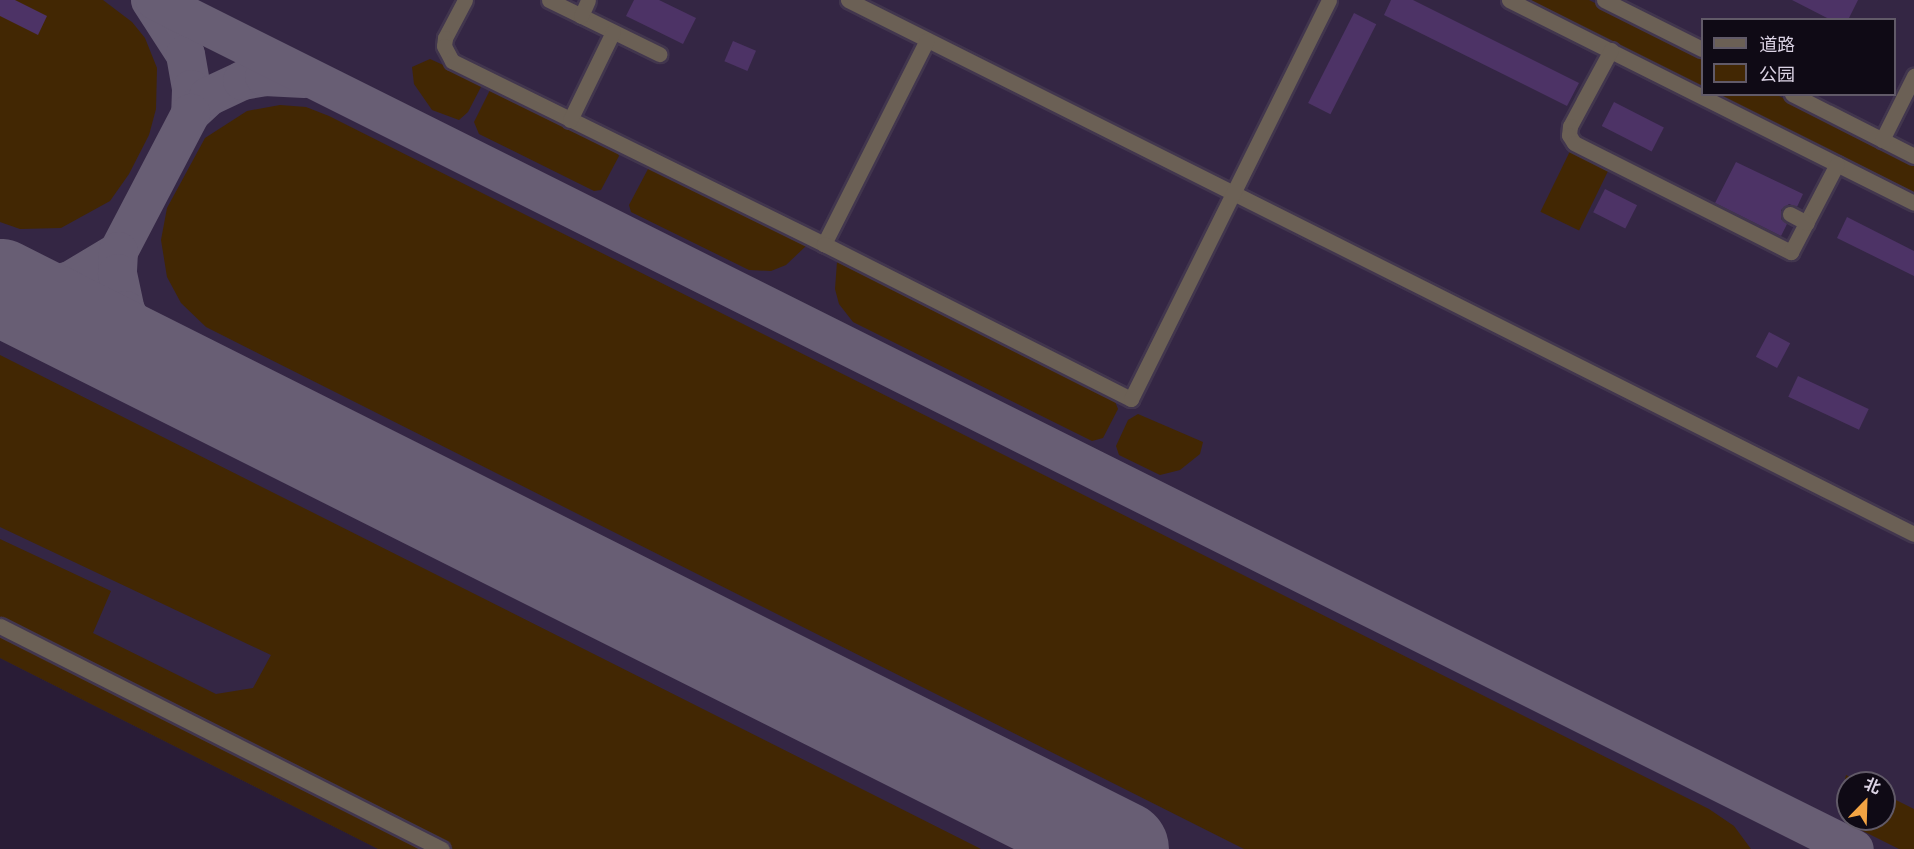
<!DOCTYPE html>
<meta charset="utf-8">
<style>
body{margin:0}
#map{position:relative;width:1914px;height:849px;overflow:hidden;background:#291c36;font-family:"Zilla Slab","Noto Sans SC",serif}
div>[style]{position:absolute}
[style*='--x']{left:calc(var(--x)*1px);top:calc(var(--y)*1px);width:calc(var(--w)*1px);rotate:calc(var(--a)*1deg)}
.built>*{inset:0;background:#342644}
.green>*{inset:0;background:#422703;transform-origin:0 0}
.taxiway>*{height:39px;margin:-19.5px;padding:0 19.5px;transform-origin:19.5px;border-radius:19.5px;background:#685e74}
.runway>*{height:96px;margin:-48px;padding:0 48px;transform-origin:48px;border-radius:48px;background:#685e74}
.building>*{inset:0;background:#4d3366;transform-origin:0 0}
.roads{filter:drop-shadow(2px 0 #42364e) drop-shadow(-2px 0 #42364e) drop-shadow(0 2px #42364e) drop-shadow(0 -2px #42364e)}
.minor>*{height:15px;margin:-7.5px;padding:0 7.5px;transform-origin:7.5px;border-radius:7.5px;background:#6b6055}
span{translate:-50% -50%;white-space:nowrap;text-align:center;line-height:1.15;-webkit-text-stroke:4.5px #0f0a15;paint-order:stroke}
.legend{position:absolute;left:1701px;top:18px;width:195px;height:78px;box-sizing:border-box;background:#0f0a15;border:2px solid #615a68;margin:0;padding:8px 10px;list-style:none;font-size:18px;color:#dbd3e4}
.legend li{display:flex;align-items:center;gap:12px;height:30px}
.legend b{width:30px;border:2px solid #615a68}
.north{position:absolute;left:1836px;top:771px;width:60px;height:60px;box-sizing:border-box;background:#0f0a15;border:2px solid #615a68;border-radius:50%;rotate:23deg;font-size:16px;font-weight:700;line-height:24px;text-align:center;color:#dbd3e4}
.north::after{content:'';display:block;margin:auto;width:21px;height:27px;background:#f3a443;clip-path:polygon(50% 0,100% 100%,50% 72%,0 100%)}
</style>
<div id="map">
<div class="built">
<i style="clip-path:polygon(evenodd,0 0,1914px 0,1914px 849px,378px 849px,0 658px,0 0,1702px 20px,1894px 20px,1894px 94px,1702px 94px,1702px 20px,0 0,1848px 783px,1884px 783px,1884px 819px,1848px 819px,1848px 783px)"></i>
</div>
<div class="green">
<i style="clip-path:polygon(0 0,103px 0,132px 22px,145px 38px,157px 68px,156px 109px,149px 135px,129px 174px,110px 201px,61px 228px,20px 229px,0 222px)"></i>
<i style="clip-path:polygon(1524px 0,1589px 0,1702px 57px,1702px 89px)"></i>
<i style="clip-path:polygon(430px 59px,483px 83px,468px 112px,459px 120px,432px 110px,414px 84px,412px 67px)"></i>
<i style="clip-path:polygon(491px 88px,617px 151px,619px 156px,601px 190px,594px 191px,479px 134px,474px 122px)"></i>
<i style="clip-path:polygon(1713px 95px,1777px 95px,1914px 163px,1914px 195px)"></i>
<i style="clip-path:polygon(280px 105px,306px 107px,329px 116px,1709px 809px,1734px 826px,1751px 849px,1244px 849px,206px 327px,181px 303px,167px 277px,161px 240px,167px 208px,205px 138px,247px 111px)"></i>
<i style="left:1572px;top:147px;width:43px;height:72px;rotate:26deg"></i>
<i style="clip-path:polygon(648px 169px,652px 169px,806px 246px,786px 265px,771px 271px,749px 270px,631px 212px,629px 205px)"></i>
<i style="clip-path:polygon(837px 262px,1114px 399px,1118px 409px,1103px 438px,1092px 441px,853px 322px,839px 304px,835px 289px)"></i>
<i style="clip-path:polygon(0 355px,981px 849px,453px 849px,0 623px,0 539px,111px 591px,93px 633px,216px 694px,253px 688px,271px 655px,0 527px)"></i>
<i style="clip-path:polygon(1138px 414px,1203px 442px,1200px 454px,1180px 470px,1160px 475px,1119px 455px,1116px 446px,1128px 420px)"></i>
<i style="clip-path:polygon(0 633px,429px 849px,378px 849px,0 658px)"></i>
<i style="clip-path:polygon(1846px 775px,1862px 783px,1848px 783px,1848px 819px,1884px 819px,1884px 794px,1914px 809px,1914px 849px,1899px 849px,1855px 827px,1848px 819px,1841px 798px)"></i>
</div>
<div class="taxiway">
<i style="--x:150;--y:0;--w:64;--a:57.1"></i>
<i style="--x:185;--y:54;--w:36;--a:80"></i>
<i style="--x:191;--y:89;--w:24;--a:92"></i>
<i style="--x:190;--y:113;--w:25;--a:-43"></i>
<i style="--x:208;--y:96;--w:38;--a:-25"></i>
<i style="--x:242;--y:80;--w:22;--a:-10"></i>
<i style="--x:264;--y:76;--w:40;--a:2.9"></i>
<i style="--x:155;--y:0;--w:1899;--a:26.55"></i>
<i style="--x:118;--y:251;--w:156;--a:-62.4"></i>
<i style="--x:0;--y:286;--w:50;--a:-1.1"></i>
<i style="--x:50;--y:285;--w:21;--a:-14"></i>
<i style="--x:70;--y:280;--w:56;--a:-31.1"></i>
<i style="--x:118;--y:251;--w:22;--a:93"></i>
<i style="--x:117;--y:273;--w:38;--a:78"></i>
<i style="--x:125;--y:310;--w:21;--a:62"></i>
<i style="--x:135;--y:329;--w:59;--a:49.8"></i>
</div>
<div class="runway">
<i style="--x:0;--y:287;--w:1254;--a:26.63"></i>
</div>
<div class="building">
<i style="clip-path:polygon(0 0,15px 0,47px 16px,38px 35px,0 16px)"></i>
<i style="clip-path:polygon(634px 0,659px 0,696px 18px,683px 44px,626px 16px)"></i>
<i style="clip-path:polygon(1391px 0,1413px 0,1579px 83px,1567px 106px,1384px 15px)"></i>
<i style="clip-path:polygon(1792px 0,1858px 0,1848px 20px,1831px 20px)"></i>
<i style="left:1354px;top:13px;width:25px;height:101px;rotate:27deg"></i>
<i style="left:733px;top:41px;width:25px;height:22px;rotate:23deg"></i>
<i style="left:1614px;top:102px;width:56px;height:27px;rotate:27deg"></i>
<i style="clip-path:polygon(1736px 162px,1803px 194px,1797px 207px,1789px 204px,1781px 210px,1781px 219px,1787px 224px,1781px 236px,1715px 203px)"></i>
<i style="left:1605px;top:189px;width:36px;height:26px;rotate:27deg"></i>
<i style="clip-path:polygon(1847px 217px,1914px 251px,1914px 276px,1837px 238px)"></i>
<i style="left:1769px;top:332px;width:24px;height:28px;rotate:28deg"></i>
<i style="left:1798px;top:376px;width:78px;height:23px;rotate:25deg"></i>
</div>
<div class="roads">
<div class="minor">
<i style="--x:465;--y:0;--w:43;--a:117.8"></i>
<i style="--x:445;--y:38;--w:8;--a:97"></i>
<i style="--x:444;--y:46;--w:17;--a:62"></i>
<i style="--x:452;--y:61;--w:415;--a:26.2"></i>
<i style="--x:549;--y:0;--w:123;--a:26.1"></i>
<i style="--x:848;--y:0;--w:1192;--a:26.61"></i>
<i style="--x:1509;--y:0;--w:453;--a:26.6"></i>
<i style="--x:1604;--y:0;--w:110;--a:26.6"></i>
<i style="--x:581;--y:16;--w:17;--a:-66"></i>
<i style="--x:927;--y:40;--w:229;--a:116.8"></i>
<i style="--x:824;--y:244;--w:344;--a:26.8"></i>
<i style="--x:1131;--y:399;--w:445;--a:-63.6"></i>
<i style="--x:1611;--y:50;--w:86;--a:118.3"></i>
<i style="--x:1570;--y:126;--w:9;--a:96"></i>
<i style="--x:1569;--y:135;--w:9;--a:58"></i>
<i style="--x:1574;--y:143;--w:243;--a:26.7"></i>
<i style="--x:1791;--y:252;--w:99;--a:-62.4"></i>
<i style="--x:1792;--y:94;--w:137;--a:26.9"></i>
<i style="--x:570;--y:120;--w:98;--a:-64"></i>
<i style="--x:1882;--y:140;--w:72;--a:-63.4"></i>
<i style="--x:1790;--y:214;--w:19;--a:28"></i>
<i style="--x:0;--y:626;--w:495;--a:26.8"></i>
</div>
</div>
<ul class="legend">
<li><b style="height:8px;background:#6b6055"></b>道路</li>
<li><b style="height:16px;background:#422703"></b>公园</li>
</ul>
<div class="north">北</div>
</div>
